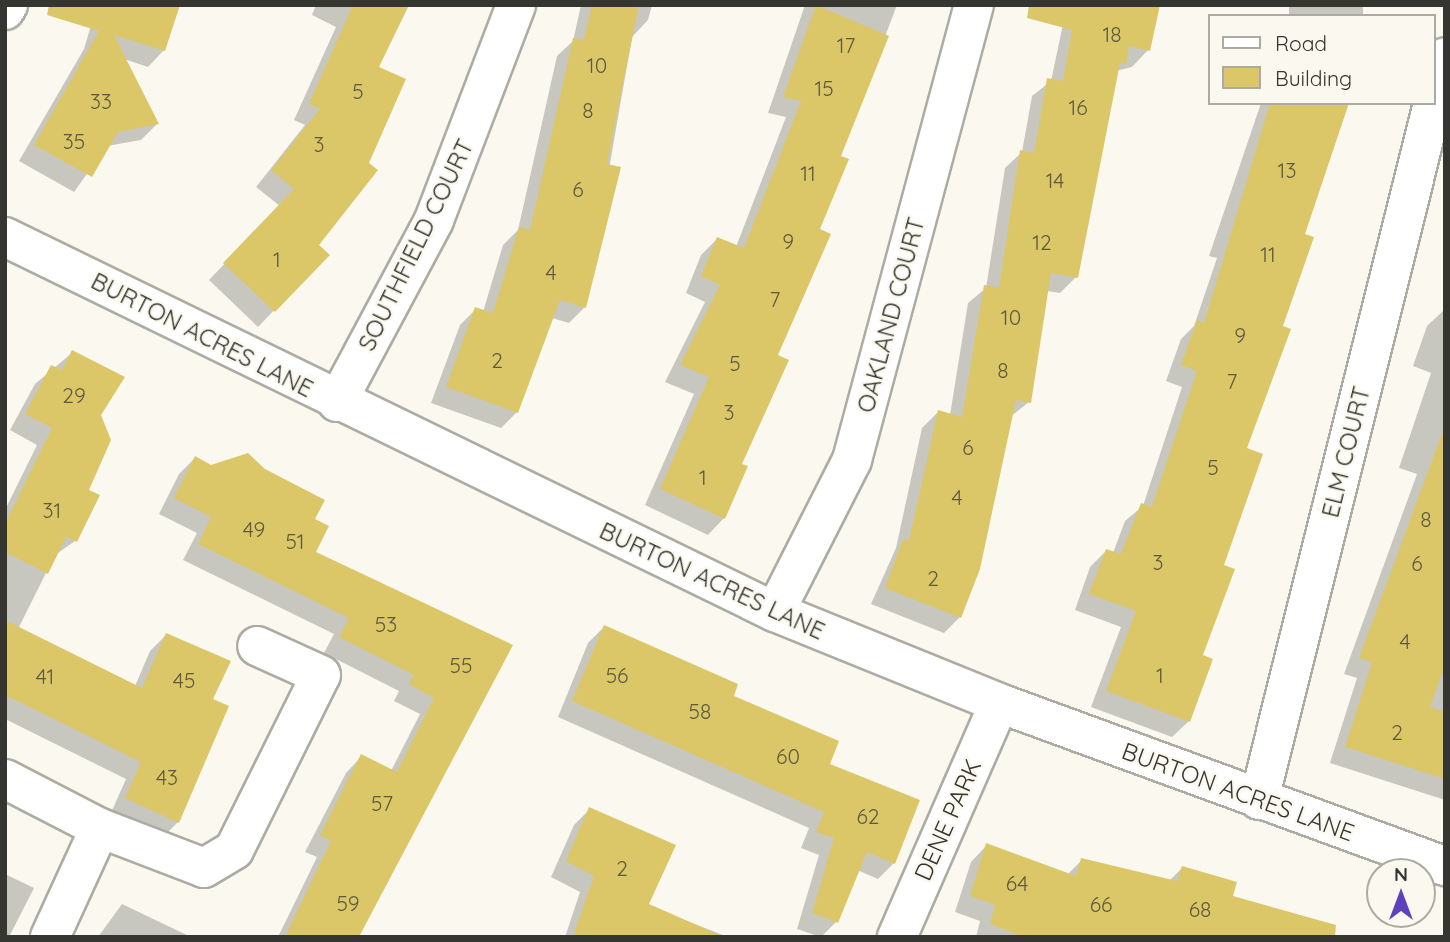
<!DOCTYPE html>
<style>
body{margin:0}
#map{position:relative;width:1450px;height:942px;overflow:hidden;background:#fbf9ef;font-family:Quicksand,sans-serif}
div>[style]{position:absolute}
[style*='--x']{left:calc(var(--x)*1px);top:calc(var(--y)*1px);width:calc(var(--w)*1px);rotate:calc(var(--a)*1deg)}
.shadow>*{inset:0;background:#0003;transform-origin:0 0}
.building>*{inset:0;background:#dbc768}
.roads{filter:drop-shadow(2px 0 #adaca3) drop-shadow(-2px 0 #adaca3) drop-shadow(0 2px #adaca3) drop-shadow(0 -2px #adaca3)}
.minor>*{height:38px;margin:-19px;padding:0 19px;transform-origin:19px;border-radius:19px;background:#fff}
span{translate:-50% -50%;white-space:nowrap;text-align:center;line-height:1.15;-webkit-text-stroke:5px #fbf9ef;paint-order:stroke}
.number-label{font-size:21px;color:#5e5a3f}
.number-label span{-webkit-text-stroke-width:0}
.street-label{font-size:24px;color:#353531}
.frame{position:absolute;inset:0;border:7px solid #353531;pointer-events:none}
.legend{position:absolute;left:1208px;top:14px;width:228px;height:91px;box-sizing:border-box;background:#fbf9ef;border:2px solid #acaba3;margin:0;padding:9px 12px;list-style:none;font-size:21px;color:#353531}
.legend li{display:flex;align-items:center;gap:14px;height:35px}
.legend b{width:35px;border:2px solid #acaba3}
.north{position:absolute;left:1366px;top:858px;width:70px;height:70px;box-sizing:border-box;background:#fbf9ef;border:2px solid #acaba3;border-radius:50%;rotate:0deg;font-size:19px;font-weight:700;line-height:28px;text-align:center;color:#353531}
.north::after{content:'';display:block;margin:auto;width:24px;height:32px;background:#5d42ba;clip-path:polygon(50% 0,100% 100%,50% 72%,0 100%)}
</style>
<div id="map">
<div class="shadow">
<i style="clip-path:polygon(97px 5px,164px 50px,148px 67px,124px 59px,157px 124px,141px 140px,107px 146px,74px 192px,19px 161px,84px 49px)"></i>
<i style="clip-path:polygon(316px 5px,408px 5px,377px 68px,317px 245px,327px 255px,258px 327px,209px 280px,280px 206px,256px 187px,305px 125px,294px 120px,336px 27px,312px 15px)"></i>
<i style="clip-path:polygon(581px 5px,652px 5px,648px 20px,632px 37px,585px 307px,569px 323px,552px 318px,517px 412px,501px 428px,431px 403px,460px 325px,476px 309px,483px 312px,503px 245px,518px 230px,557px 56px,573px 41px)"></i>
<i style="clip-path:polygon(805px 5px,897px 5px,839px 157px,724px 518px,708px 535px,645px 505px,694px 394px,665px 382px,705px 302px,686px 293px,701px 255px,717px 239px,736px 247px,786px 117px,768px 113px)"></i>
<i style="clip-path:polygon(1067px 5px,1148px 50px,1132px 67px,1116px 71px,1076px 277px,1060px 293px,1047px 291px,1029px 402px,1010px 417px,960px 617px,944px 633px,871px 604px,896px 548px,922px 428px,938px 412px,950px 415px,968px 303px,986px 288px,1005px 168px,1022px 152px,1032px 96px,1051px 81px)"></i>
<i style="left:1289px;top:5px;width:74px;height:12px"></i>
<i style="clip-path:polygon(1261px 103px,1331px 103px,1281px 327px,1244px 449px,1189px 721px,1172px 737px,1091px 707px,1121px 627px,1075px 610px,1090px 567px,1106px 551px,1113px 553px,1125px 521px,1143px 506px,1182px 387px,1166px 381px,1181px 339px,1194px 326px,1217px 258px,1209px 256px)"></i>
<i style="clip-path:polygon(1444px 310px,1445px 310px,1445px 800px,1330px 763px,1357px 678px,1344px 674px,1417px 474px,1399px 468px,1431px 373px,1413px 366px,1427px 326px)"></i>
<i style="clip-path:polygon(73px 352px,99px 415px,87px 491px,75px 541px,55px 555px,18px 629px,135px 686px,150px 651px,166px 635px,211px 700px,178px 822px,162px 838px,110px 815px,126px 779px,5px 719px,5px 510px,37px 445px,10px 430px,35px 384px)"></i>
<i style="clip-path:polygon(248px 455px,313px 520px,314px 553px,510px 646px,357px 937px,278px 937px,317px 857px,305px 852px,346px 773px,362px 756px,391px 771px,420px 714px,394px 701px,399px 691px,324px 653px,334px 634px,183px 560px,197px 533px,159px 514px,179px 474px,195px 458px,211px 467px)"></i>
<i style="clip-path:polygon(604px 627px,731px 697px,828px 765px,894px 863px,878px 879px,857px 870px,836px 922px,821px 937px,797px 929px,819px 855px,801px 848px,809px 828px,558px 717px,588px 643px)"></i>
<i style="clip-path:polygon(590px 809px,646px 905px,728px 937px,565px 937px,580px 892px,551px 877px,574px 825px)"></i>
<i style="clip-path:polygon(987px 845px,1067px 875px,1082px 860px,1169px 881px,1182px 868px,1293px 937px,976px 937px,980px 921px,955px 912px,971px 862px)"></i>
<i style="clip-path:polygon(5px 874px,34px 888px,9px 937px,5px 937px)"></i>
<i style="clip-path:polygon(122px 904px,191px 937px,98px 937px)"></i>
</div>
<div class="building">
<i style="clip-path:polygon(49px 5px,180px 5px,165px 51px,114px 35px,159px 124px,118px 132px,92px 177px,34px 145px,99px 31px,47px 15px)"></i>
<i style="clip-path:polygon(353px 5px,409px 5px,379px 67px,406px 79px,369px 163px,378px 170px,319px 245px,330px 255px,275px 312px,223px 263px,294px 189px,271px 170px,320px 109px,309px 104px)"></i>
<i style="clip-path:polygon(592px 5px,639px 5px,607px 164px,621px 167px,586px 308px,560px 300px,518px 413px,446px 387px,475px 307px,493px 313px,519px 227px,530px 230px,573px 38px,584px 40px)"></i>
<i style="clip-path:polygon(816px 5px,889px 36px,841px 156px,849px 159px,820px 229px,831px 234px,778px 355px,789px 360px,742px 464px,748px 466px,725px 519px,660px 489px,709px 377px,680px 365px,720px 285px,701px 276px,717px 237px,744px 248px,801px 101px,783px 97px)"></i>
<i style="clip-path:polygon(1029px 5px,1160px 5px,1150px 51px,1129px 46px,1126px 64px,1120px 63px,1078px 278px,1051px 273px,1031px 403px,1016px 400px,980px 569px,961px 618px,885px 588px,903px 539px,909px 541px,938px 410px,962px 417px,984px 285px,999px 288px,1020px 150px,1034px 153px,1047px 78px,1063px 81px,1072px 30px,1027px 18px)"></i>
<i style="clip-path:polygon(1270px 103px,1349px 103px,1305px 234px,1314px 237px,1283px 326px,1291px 329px,1247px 448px,1263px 454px,1224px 565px,1235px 569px,1203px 655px,1213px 659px,1190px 722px,1106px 691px,1136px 611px,1089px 594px,1106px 549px,1121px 554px,1141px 503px,1152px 507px,1197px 371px,1181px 365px,1197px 320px,1204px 323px)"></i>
<i style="clip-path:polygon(72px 350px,125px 377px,101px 415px,111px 440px,89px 490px,100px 495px,77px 542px,66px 537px,48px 574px,5px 552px,5px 524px,52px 428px,25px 414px,51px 365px,62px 370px)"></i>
<i style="clip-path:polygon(1443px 431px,1445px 665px,1430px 707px,1445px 712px,1445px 779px,1345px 747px,1372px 662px,1359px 658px)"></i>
<i style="clip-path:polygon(248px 453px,265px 469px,325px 500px,315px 519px,329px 526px,316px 552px,513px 645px,359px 937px,285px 937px,331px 841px,320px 835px,361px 754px,397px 772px,434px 698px,409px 684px,414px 675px,339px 637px,349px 618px,198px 544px,211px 517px,174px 498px,195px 456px,211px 465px)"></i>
<i style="clip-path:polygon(5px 620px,142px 688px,166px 633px,231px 661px,213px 699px,229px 706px,179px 823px,125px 798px,141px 762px,5px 695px)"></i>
<i style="clip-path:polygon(604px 625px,738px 684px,734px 696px,839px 741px,830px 764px,920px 800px,895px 864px,867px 852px,838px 923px,812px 913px,834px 838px,816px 832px,824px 812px,572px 701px)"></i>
<i style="clip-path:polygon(589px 807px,676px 845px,649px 904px,724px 937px,573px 937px,594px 876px,566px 861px)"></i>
<i style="clip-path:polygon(986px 843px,1076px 876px,1081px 858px,1177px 881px,1182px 866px,1237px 882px,1233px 896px,1336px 925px,1335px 937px,1024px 937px,990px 924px,995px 905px,970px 896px)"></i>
</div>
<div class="roads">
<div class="minor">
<i style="--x:5;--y:10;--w:6;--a:-59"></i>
<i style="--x:1434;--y:99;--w:43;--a:-75.3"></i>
<i style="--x:5;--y:237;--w:856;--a:25.97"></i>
<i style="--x:775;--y:612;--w:242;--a:22.1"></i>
<i style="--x:999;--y:703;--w:475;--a:20.1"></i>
<i style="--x:337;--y:402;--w:206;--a:-61.9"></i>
<i style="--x:434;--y:220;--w:230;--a:-69.1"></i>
<i style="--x:775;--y:612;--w:170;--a:-63.1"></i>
<i style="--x:852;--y:460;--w:471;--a:-75"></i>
<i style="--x:5;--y:779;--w:107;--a:27.3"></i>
<i style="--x:100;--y:828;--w:111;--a:21"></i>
<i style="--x:204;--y:868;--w:35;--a:-31"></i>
<i style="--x:234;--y:850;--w:195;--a:-63.6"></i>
<i style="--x:321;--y:675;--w:70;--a:-155.6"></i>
<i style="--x:1259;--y:800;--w:718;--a:-75.98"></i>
<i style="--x:50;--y:937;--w:120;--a:-65.4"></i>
<i style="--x:897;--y:937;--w:255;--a:-66.4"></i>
</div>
</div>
<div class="number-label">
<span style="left:1112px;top:34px">18</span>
<span style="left:846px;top:45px">17</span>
<span style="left:597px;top:65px">10</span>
<span style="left:824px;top:88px">15</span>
<span style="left:358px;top:91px">5</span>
<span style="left:101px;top:101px">33</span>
<span style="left:1078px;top:107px">16</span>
<span style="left:588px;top:110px">8</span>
<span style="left:74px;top:141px">35</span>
<span style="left:319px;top:144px">3</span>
<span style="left:1287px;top:170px">13</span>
<span style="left:808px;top:173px">11</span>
<span style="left:1055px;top:180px">14</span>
<span style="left:578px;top:189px">6</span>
<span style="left:788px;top:241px">9</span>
<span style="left:1042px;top:242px">12</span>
<span style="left:1268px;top:254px">11</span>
<span style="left:277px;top:259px">1</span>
<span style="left:551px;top:272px">4</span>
<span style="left:775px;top:299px">7</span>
<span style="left:1011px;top:317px">10</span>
<span style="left:1240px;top:335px">9</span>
<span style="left:497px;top:360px">2</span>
<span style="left:735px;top:363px">5</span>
<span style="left:1003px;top:370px">8</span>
<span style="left:1232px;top:381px">7</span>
<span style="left:74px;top:395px">29</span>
<span style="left:729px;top:412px">3</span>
<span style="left:968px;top:447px">6</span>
<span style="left:1213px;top:467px">5</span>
<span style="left:703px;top:477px">1</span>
<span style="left:957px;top:497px">4</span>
<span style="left:52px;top:510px">31</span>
<span style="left:1426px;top:519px">8</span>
<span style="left:254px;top:529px">49</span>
<span style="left:295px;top:541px">51</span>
<span style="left:1158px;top:562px">3</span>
<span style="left:1417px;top:563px">6</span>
<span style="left:933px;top:578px">2</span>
<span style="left:386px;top:624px">53</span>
<span style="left:1405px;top:641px">4</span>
<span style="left:461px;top:665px">55</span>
<span style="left:617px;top:675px">56</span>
<span style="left:1160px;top:675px">1</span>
<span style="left:45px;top:676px">41</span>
<span style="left:184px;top:680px">45</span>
<span style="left:700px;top:711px">58</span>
<span style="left:1397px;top:732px">2</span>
<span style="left:788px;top:756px">60</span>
<span style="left:167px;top:777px">43</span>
<span style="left:382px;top:803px">57</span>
<span style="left:868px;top:816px">62</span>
<span style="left:622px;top:868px">2</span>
<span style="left:1017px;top:883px">64</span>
<span style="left:348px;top:903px">59</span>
<span style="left:1101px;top:904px">66</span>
<span style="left:1200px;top:909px">68</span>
</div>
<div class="street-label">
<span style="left:416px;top:245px;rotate:-64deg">SOUTHFIELD COURT</span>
<span style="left:891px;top:315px;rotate:-75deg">OAKLAND COURT</span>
<span style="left:202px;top:335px;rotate:27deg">BURTON ACRES LANE</span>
<span style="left:1346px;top:452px;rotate:-76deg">ELM COURT</span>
<span style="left:712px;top:581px;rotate:25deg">BURTON ACRES LANE</span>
<span style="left:1238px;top:792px;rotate:20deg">BURTON ACRES LANE</span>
<span style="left:948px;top:820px;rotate:-66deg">DENE PARK</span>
</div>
<div class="frame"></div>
<ul class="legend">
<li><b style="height:9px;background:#fff"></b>Road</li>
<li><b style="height:19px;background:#dbc768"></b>Building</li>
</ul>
<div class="north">N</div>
</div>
